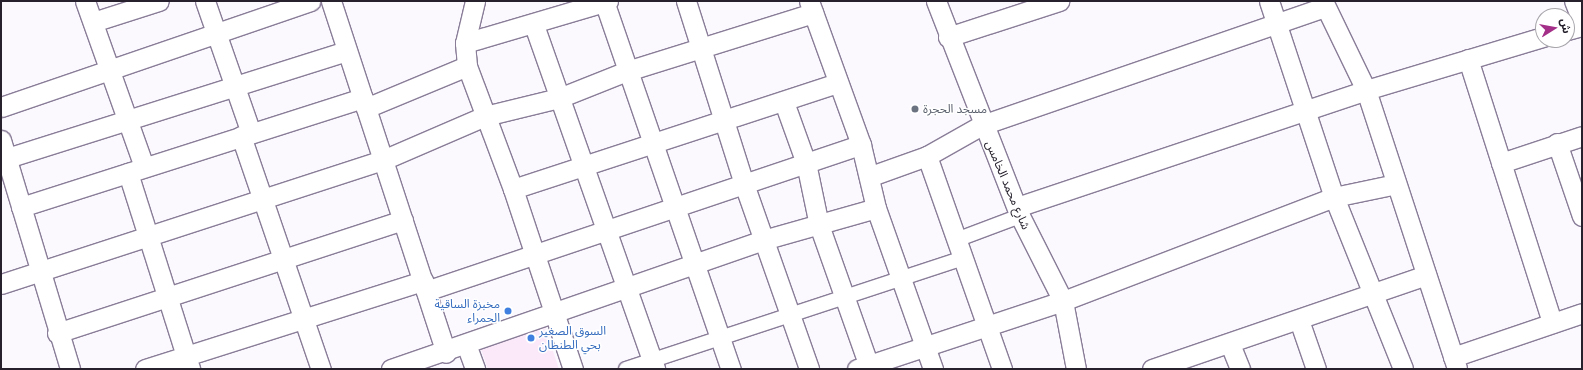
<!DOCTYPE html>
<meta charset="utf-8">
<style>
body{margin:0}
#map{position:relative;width:1583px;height:370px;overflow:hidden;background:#fbf8fe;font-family:Lato,"Noto Sans Arabic",sans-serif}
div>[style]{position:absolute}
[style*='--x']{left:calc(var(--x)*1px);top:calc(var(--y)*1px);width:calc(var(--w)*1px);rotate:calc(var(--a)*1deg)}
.commercial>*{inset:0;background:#fbe9fa}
.roads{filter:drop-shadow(1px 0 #897d98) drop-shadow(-1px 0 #897d98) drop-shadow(0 1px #897d98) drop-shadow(0 -1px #897d98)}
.pedestrian>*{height:14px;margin:-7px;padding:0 7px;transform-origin:7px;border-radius:7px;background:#fff}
.minor>*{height:19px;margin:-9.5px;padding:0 9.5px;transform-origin:9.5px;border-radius:9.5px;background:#fff}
.primary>*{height:22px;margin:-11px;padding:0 11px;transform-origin:11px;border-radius:11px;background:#fff}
.dots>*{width:11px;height:11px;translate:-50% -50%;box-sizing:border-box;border:2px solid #fff;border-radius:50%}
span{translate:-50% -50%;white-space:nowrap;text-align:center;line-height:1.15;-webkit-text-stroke:3px #fff;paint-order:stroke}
.worship-label{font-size:12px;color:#5b616d}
.left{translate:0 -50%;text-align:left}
.street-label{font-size:12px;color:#26212c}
.shop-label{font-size:12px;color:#366cbe}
.right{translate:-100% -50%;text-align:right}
.frame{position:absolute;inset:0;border:2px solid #26212c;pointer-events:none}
.north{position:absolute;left:1535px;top:8px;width:40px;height:40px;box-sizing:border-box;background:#fff;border:1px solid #a8a6ab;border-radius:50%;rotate:79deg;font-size:11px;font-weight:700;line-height:16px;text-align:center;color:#26212c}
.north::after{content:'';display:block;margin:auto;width:14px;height:18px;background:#a42f88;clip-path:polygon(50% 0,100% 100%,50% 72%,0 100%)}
</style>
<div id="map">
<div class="commercial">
<i style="clip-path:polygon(545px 328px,559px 369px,488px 369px,481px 349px)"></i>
</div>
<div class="roads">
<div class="pedestrian">
<i style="--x:956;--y:240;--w:68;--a:-20.6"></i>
<i style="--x:626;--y:369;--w:355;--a:-18.2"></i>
</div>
<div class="minor">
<i style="--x:85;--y:1;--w:176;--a:70.4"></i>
<i style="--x:205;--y:1;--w:140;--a:70.8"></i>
<i style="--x:331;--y:1;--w:370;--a:71.9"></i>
<i style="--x:475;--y:1;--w:43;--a:103.4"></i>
<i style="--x:465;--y:43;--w:23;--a:85"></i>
<i style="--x:467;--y:66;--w:131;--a:69.5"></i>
<i style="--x:513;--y:189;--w:190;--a:71.6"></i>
<i style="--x:604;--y:1;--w:389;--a:71"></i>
<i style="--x:686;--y:1;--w:192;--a:72.4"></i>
<i style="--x:744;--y:184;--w:196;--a:70.6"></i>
<i style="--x:809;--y:1;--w:153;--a:70.1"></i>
<i style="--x:861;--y:145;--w:65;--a:76.6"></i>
<i style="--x:876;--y:208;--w:171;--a:70.5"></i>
<i style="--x:936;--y:1;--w:231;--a:68.7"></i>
<i style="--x:1020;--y:216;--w:95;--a:63.2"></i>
<i style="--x:1063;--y:301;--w:69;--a:79.2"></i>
<i style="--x:1269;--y:1;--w:206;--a:71.7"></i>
<i style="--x:1334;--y:197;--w:185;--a:68.1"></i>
<i style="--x:1323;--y:1;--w:99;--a:64.2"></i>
<i style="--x:1366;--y:90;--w:293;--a:71.9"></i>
<i style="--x:93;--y:22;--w:69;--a:-17.7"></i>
<i style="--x:534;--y:25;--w:365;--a:70.6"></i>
<i style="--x:1567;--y:30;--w:16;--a:-15"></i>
<i style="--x:948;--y:37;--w:117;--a:-18"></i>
<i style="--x:465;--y:43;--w:149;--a:-16.4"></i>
<i style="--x:1468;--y:59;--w:277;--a:72.3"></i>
<i style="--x:784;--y:102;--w:65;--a:70.2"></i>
<i style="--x:806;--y:163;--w:63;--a:78.2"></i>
<i style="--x:819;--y:225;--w:153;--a:70.5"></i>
<i style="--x:1;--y:107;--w:327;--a:-18.9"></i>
<i style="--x:366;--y:108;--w:109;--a:-22.6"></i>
<i style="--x:241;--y:136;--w:246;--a:71.1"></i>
<i style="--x:1;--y:140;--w:239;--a:73.2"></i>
<i style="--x:1557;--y:143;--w:77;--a:71.1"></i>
<i style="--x:927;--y:156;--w:226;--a:70.6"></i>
<i style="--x:7;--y:158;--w:356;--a:-17.5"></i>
<i style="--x:1501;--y:163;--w:85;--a:-18.4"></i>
<i style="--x:128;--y:173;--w:206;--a:72.4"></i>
<i style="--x:871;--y:176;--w:59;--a:-19.7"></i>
<i style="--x:927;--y:156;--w:63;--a:-29.4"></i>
<i style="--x:982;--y:125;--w:363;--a:-19"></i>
<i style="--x:513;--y:189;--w:342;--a:-18.1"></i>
<i style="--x:21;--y:207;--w:359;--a:-17.7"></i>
<i style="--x:1017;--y:207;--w:368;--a:-18.5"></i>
<i style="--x:1366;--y:90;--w:185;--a:-16.7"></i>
<i style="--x:1;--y:284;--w:402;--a:-18"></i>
<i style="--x:383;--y:160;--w:111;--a:-23.3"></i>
<i style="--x:485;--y:116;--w:76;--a:-13.7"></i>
<i style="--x:559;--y:98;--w:73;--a:-21.7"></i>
<i style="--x:627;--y:71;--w:195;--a:-17.3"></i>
<i style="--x:426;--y:291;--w:459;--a:-18.6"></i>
<i style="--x:1299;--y:320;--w:52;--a:70.9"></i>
<i style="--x:57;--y:333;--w:364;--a:-18.1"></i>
<i style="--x:466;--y:344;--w:27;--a:70"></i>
<i style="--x:1230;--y:344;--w:27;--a:68"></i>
<i style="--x:1453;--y:357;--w:136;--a:-18.8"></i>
<i style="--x:145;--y:369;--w:292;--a:-17.6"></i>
<i style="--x:391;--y:369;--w:394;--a:-19.1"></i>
<i style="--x:763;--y:240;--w:117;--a:-15.8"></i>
<i style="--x:857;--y:369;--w:217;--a:-18.3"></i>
<i style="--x:1063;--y:301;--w:290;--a:-21"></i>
<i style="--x:1334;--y:197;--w:63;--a:-11.8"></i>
<i style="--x:1152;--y:369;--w:290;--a:-18.9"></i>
</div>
<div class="primary">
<i style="--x:1576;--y:1;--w:16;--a:68"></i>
</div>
</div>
<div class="dots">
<i style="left:915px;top:109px;background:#6b7280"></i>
<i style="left:508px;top:311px;background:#3f7fe0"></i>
<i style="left:531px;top:338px;background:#3f7fe0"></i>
</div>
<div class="worship-label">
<span class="left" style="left:923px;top:109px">مسجد الحجرة</span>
</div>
<div class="street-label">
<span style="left:1008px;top:185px;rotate:67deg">شارع محمد الخامس</span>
</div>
<div class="shop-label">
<span class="right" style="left:500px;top:311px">مخبزة الساقية<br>الحمراء</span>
<span class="left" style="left:539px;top:338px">السوق الصغير<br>بحي الطنطان</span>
</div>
<div class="frame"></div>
<div class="north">ش</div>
</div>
